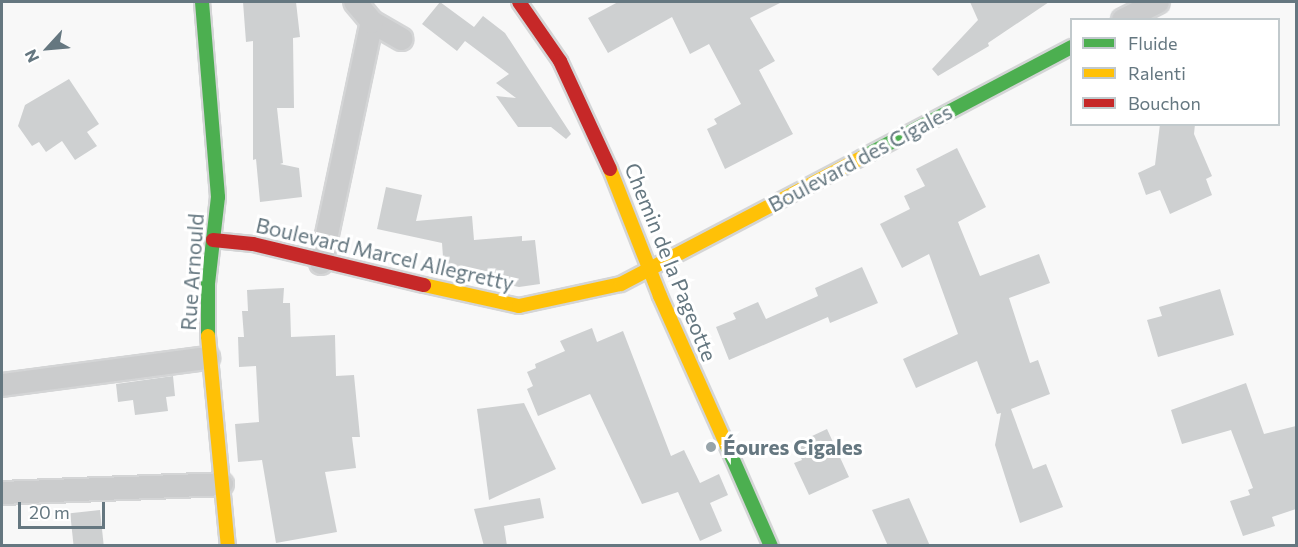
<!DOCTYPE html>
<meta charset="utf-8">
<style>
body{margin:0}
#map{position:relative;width:1298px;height:547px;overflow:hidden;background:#f8f8f8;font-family:Commissioner,sans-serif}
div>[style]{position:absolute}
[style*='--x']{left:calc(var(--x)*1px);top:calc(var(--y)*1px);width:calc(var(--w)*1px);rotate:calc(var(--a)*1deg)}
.building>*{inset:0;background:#ced0d1;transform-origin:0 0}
.roads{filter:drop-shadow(2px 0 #d4d5d6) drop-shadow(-2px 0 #d4d5d6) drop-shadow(0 2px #d4d5d6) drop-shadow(0 -2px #d4d5d6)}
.street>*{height:22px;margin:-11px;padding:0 11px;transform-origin:11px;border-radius:11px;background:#cbcccd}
.fast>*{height:14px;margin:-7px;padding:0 7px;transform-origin:7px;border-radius:7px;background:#4caf50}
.slow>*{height:14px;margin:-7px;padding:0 7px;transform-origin:7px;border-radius:7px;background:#ffc107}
.jam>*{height:14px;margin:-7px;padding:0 7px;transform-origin:7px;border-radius:7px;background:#c62828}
.dots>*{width:16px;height:16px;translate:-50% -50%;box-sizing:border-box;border:3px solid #fff;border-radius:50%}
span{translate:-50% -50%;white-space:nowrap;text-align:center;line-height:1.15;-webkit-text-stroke:6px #fff;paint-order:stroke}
.street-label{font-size:21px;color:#657780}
.poi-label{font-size:21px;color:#657780;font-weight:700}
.left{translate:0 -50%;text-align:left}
.frame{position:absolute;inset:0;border:3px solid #657780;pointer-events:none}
.legend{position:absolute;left:1070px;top:18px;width:210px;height:108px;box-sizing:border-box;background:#fff;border:2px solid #c1c9cc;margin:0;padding:8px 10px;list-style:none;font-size:18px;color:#657780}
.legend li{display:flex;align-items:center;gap:12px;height:30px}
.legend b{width:30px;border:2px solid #c1c9cc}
.north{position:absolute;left:18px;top:18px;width:60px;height:60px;-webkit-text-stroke:4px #fff;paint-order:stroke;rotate:244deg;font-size:16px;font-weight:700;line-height:24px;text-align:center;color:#657780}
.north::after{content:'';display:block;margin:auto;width:21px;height:27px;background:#657780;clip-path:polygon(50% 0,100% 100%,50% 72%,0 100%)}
.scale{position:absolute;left:18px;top:502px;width:87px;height:27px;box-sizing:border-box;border:3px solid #657780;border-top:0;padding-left:8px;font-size:18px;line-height:21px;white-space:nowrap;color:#657780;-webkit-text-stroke:4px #fff;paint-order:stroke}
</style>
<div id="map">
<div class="building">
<i style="clip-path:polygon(243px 2px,296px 2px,300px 37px,293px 38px,294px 108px,277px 108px,283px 163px,280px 164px,299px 168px,302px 197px,260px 202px,256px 159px,253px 160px,253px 41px,246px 42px)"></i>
<i style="clip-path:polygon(440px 2px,474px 27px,483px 16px,505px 33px,571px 134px,566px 139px,551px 127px,518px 127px,496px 96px,516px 98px,496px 83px,509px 74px,465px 41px,457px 51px,422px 24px)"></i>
<i style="clip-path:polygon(618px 2px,782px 2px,750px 18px,775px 61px,759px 70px,793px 134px,725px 169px,707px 129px,717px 124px,714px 119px,741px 104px,709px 44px,690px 54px,672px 17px,608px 53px,588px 18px)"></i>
<i style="clip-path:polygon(970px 2px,1049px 2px,988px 43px,989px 46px,938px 76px,932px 69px,978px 20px)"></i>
<i style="clip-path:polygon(69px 79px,99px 124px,87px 132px,97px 146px,75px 160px,62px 141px,46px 152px,39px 142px,32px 146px,18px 126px,25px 105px)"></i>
<i style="clip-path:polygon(1160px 124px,1195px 124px,1194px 134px,1212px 176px,1206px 179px,1212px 195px,1170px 214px,1160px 190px,1146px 195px,1138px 173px,1155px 165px)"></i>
<i style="clip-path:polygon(957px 148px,986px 207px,958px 222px,980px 276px,1039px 254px,1050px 283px,1009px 298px,1030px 363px,1038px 360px,1050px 394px,1011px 409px,1033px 469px,1046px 464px,1063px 507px,1020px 523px,995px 445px,1001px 413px,997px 414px,977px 361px,916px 388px,903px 359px,958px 334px,929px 254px,902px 268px,880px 224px,910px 209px,904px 196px,925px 186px,916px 169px)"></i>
<i style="clip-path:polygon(386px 187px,422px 195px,416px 221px,472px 216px,474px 240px,522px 236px,522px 241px,535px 240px,540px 284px,519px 287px,444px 271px,442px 243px,377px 229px)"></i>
<i style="clip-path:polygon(862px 267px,878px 303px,830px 323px,828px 317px,729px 360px,716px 327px,736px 319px,733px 313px,758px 302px,766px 319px,818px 296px,815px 288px)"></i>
<i style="clip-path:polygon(284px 288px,283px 303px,290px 303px,291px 337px,335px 335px,336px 376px,354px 375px,360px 437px,352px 437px,356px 468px,325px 472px,337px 532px,276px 543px,262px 460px,238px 462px,235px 424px,259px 422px,256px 366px,239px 367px,238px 337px,244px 337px,242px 311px,248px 311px,247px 290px)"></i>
<i style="clip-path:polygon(1220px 289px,1234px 335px,1158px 357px,1147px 320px,1162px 316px,1159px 307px)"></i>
<i style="clip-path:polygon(592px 328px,597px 342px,623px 331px,671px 456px,684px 450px,700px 483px,719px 474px,728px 495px,710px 503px,722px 531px,700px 541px,678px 492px,642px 504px,590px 394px,538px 416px,527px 389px,533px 386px,527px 372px,536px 368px,535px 364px,565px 351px,560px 341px)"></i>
<i style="clip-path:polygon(173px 376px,175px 396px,166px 397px,168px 411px,135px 415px,133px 400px,118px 402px,116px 384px)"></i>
<i style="clip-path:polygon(1246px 383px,1264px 434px,1296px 426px,1296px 509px,1272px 517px,1275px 526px,1243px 536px,1230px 501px,1250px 495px,1248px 490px,1253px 488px,1231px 430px,1182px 444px,1171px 410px)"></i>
<i style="clip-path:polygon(524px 403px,556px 469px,489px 500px,477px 409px)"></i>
<i style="clip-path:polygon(827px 429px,849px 477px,809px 495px,794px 463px,802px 460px,795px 444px)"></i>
<i style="clip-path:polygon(540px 498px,544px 518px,504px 526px,507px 546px,484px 546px,474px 509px)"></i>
<i style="clip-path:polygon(909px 498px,930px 546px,888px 546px,872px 510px)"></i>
<i style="left:100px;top:510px;width:36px;height:30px;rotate:84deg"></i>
</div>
<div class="roads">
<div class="street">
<i style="--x:1123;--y:20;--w:39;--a:-27"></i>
<i style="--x:372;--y:22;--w:34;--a:30"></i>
<i style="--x:321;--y:263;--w:246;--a:-78.1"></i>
<i style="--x:372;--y:22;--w:26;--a:-130"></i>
<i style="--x:2;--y:385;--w:208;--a:-7.5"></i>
<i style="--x:2;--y:493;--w:220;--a:-2.3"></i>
</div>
<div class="fast">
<i style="--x:202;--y:2;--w:196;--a:85.3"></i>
<i style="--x:218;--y:197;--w:87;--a:96.6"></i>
<i style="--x:208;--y:283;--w:53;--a:90"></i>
<i style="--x:863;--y:157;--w:236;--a:-27.8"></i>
<i style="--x:727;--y:446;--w:109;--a:66.3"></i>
</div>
<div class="slow">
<i style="--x:610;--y:169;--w:136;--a:68.5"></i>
<i style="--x:660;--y:296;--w:164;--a:65.9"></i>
<i style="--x:424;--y:285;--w:97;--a:12.5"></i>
<i style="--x:519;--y:306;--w:104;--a:-12.2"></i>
<i style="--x:621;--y:284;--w:273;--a:-27.7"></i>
<i style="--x:208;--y:336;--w:211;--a:84.6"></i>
</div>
<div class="jam">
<i style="--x:519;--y:2;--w:72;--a:55.2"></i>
<i style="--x:560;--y:61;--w:119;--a:65.2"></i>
<i style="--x:213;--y:240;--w:40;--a:5.7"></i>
<i style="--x:253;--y:244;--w:176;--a:13.5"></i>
</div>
</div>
<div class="dots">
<i style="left:711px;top:447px;background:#98a4aa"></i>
</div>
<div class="street-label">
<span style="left:860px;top:158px;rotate:-28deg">Boulevard des Cigales</span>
<span style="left:385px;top:254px;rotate:13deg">Boulevard Marcel Allegretty</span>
<span style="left:671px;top:262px;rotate:68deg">Chemin de la Pageotte</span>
<span style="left:192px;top:272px;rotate:-86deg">Rue Arnould</span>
</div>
<div class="poi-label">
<span class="left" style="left:723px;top:447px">Éoures Cigales</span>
</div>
<div class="frame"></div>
<ul class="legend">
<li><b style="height:8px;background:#4caf50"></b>Fluide</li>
<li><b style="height:8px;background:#ffc107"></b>Ralenti</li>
<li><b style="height:8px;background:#c62828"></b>Bouchon</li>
</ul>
<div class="north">N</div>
<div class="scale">20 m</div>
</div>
